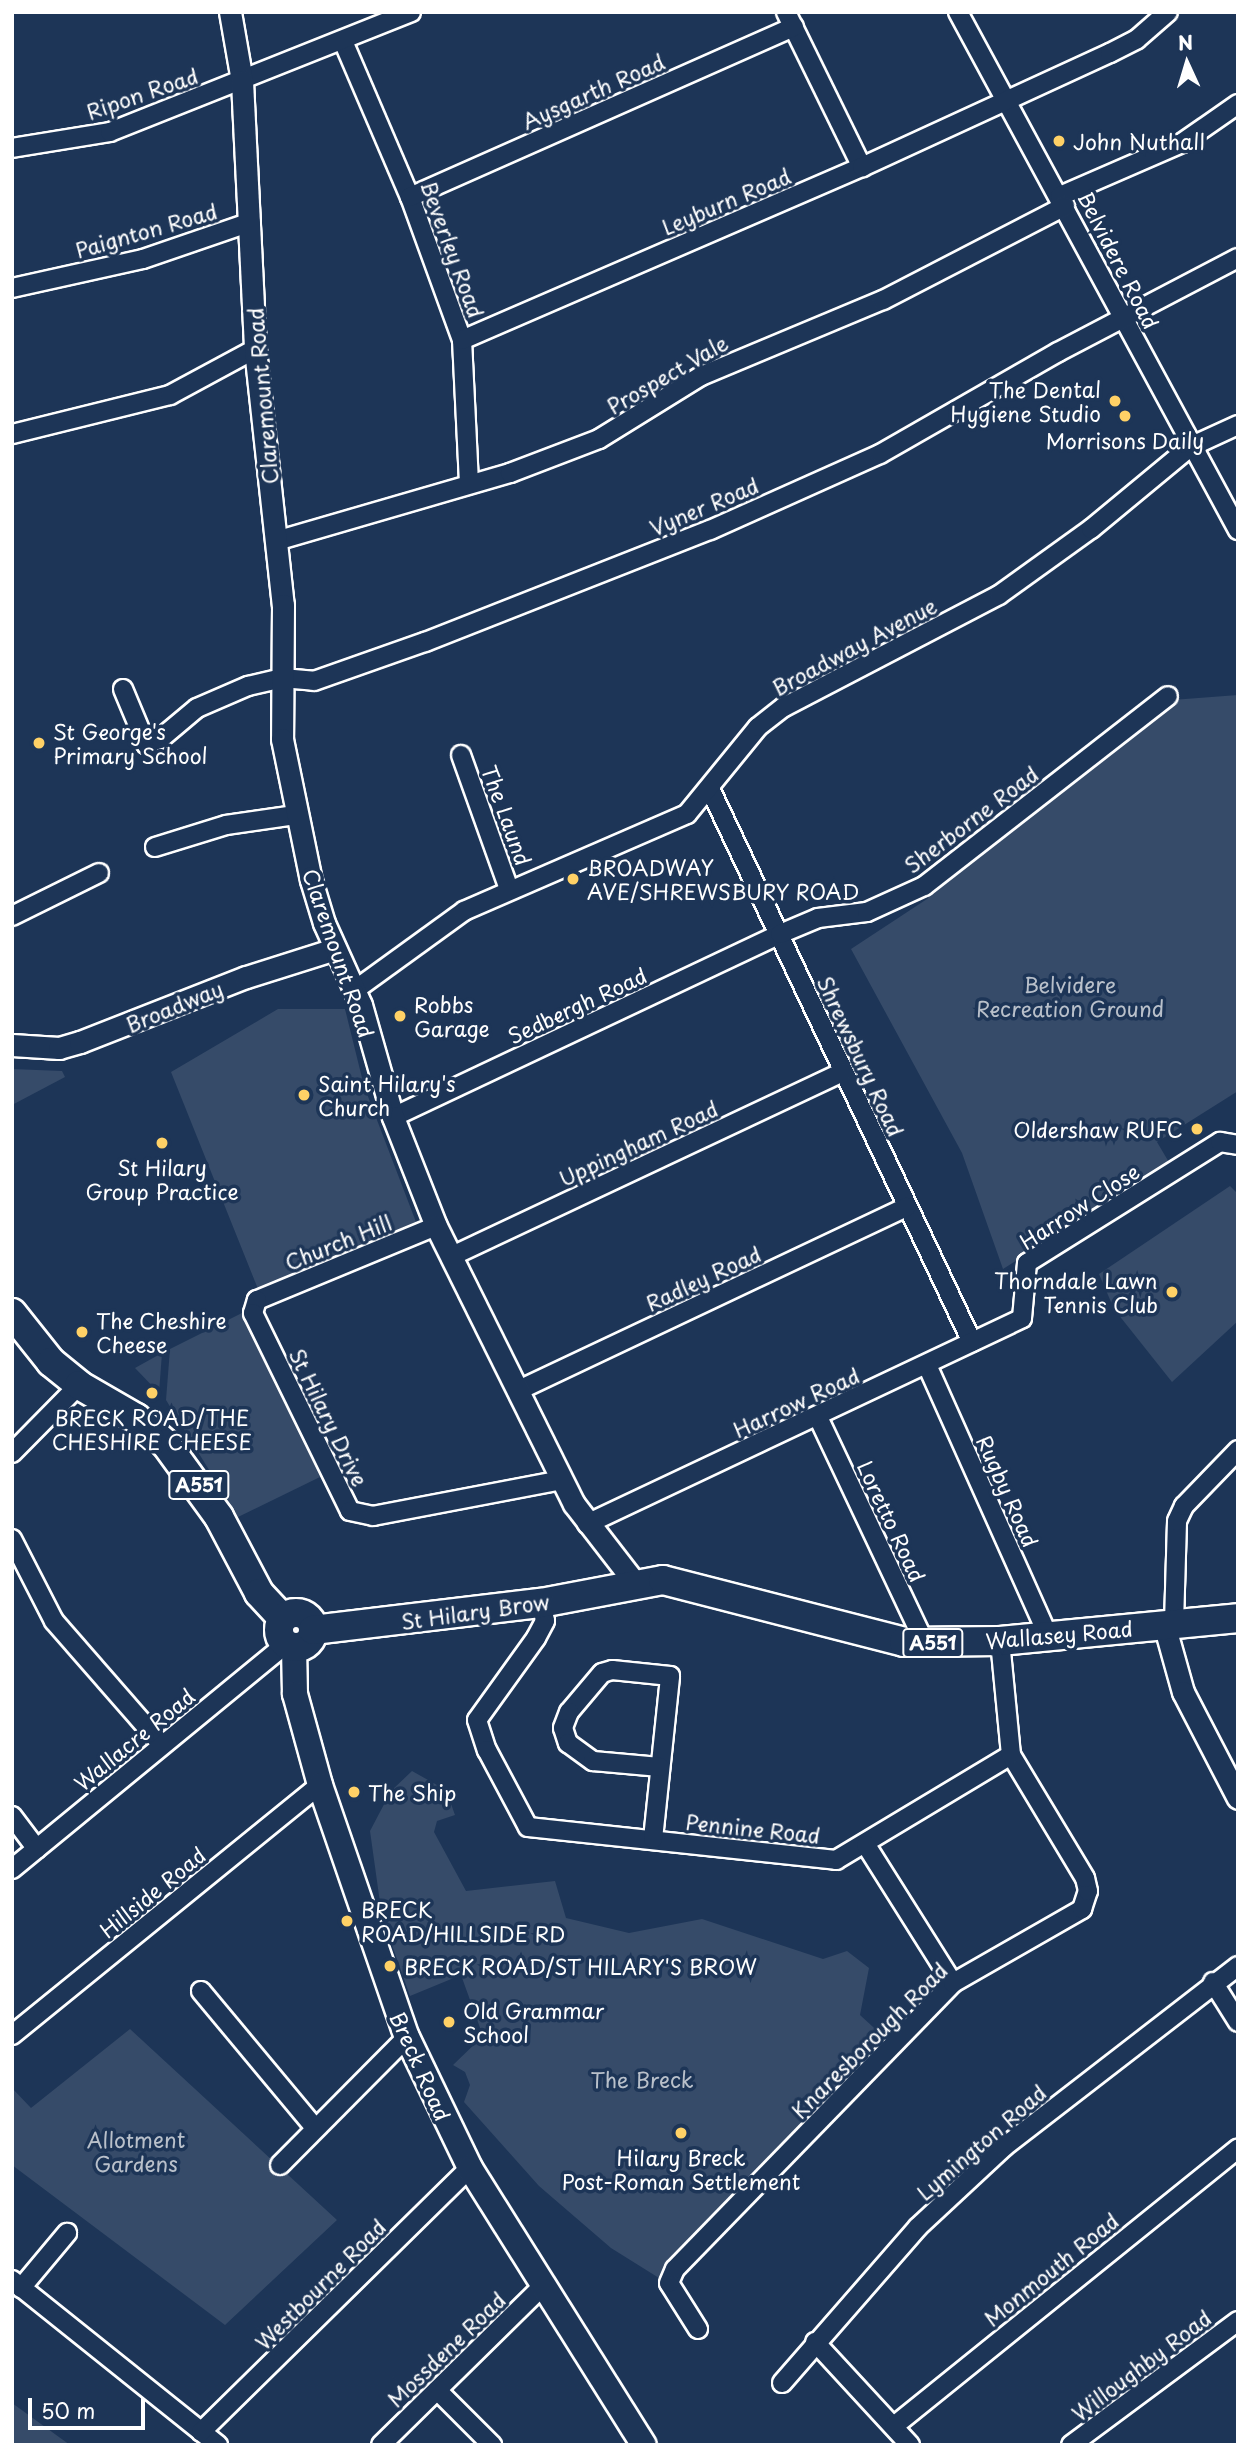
<!DOCTYPE html>
<style>
body{margin:0}
#map{position:relative;width:1250px;height:2457px;overflow:hidden;background:#1d3557;font-family:"Playpen Sans",sans-serif}
div>[style]{position:absolute}
[style*='--x']{left:calc(var(--x)*1px);top:calc(var(--y)*1px);width:calc(var(--w)*1px);rotate:calc(var(--a)*1deg)}
.green>*{inset:0;background:#364b69}
.roads{filter:drop-shadow(2px 0 #fff) drop-shadow(-2px 0 #fff) drop-shadow(0 2px #fff) drop-shadow(0 -2px #fff)}
.minor>*{height:18px;margin:-9px;padding:0 9px;transform-origin:9px;border-radius:9px;background:#1d3557}
.tertiary>*{height:21px;margin:-10.5px;padding:0 10.5px;transform-origin:10.5px;border-radius:10.5px;background:#1d3557}
.secondary>*{height:24px;margin:-12px;padding:0 12px;transform-origin:12px;border-radius:12px;background:#1d3557}
.primary>*{height:28px;margin:-14px;padding:0 14px;transform-origin:14px;border-radius:14px;background:#1d3557}
.primary>.ring{margin:-14px;padding:0;box-sizing:content-box;background:none;border:28px solid #1d3557;border-radius:50%}
.dots>*{width:19px;height:19px;translate:-50% -50%;box-sizing:border-box;border:4px solid #1d3557;border-radius:50%}
span{translate:-50% -50%;white-space:nowrap;text-align:center;line-height:1.15;-webkit-text-stroke:7px #1d3557;paint-order:stroke}
.shield-label span{padding:2px 5px;background:#1d3557;border:2px solid;border-radius:5px;-webkit-text-stroke-width:0}
.shield-label{font-size:19px;color:#fff;font-weight:700}
.street-label{font-size:21px;color:#fff}
.poi-label{font-size:21px;color:#fff}
.left{translate:0 -50%;text-align:left}
.right{translate:-100% -50%;text-align:right}
.park-label{font-size:21px;color:#b9c0ca}
.frame{position:absolute;inset:0;border:14px solid #fff;pointer-events:none}
.north{position:absolute;left:1152px;top:28px;width:70px;height:70px;-webkit-text-stroke:5px #1d3557;paint-order:stroke;rotate:356deg;font-size:19px;font-weight:700;line-height:28px;text-align:center;color:#fff}
.north::after{content:'';display:block;margin:auto;width:24px;height:32px;background:#fff;clip-path:polygon(50% 0,100% 100%,50% 72%,0 100%)}
.scale{position:absolute;left:28px;top:2398px;width:117px;height:32px;box-sizing:border-box;border:4px solid #fff;border-top:0;padding-left:9px;font-size:21px;line-height:24px;white-space:nowrap;color:#fff;-webkit-text-stroke:5px #1d3557;paint-order:stroke}
</style>
<div id="map">
<div class="green">
<i style="clip-path:polygon(1238px 695px,1238px 1091px,1157px 1142px,1170px 1164px,1003px 1269px,962px 1153px,851px 949px,927px 899px,1172px 700px)"></i>
<i style="clip-path:polygon(278px 1009px,345px 1009px,364px 1086px,416px 1222px,258px 1289px,171px 1072px)"></i>
<i style="clip-path:polygon(12px 1069px,62px 1071px,65px 1077px,12px 1105px)"></i>
<i style="clip-path:polygon(1230px 1186px,1238px 1194px,1238px 1321px,1172px 1382px,1114px 1309px,1099px 1274px)"></i>
<i style="clip-path:polygon(244px 1312px,320px 1477px,238px 1517px,166px 1400px,170px 1349px)"></i>
<i style="clip-path:polygon(162px 1353px,159px 1393px,135px 1368px)"></i>
<i style="clip-path:polygon(412px 1771px,446px 1790px,455px 1815px,437px 1821px,434px 1832px,466px 1891px,555px 1881px,566px 1918px,629px 1933px,702px 1919px,823px 1959px,847px 1951px,869px 1968px,860px 2015px,884px 2037px,659px 2278px,611px 2248px,539px 2186px,464px 2102px,470px 2085px,465px 2072px,453px 2065px,483px 2036px,461px 1975px,410px 1996px,382px 1917px,370px 1831px,391px 1791px)"></i>
<i style="clip-path:polygon(130px 2029px,337px 2220px,225px 2325px,12px 2165px,12px 2088px,31px 2108px)"></i>
<i style="clip-path:polygon(12px 2403px,70px 2445px,12px 2445px)"></i>
</div>
<div class="roads">
<div class="minor">
<i style="--x:786;--y:12;--w:173;--a:63.9"></i>
<i style="--x:958;--y:12;--w:589;--a:61.61"></i>
<i style="--x:343;--y:41;--w:170;--a:66.8"></i>
<i style="--x:410;--y:197;--w:152;--a:70"></i>
<i style="--x:462;--y:340;--w:144;--a:87.2"></i>
<i style="--x:12;--y:148;--w:99;--a:-9.3"></i>
<i style="--x:110;--y:132;--w:324;--a:-21.7"></i>
<i style="--x:1060;--y:196;--w:133;--a:-23.5"></i>
<i style="--x:1182;--y:143;--w:68;--a:-34.9"></i>
<i style="--x:410;--y:197;--w:420;--a:-23.9"></i>
<i style="--x:12;--y:288;--w:134;--a:-12.5"></i>
<i style="--x:143;--y:259;--w:114;--a:-18.9"></i>
<i style="--x:462;--y:340;--w:436;--a:-23.4"></i>
<i style="--x:862;--y:167;--w:273;--a:-24.7"></i>
<i style="--x:1110;--y:53;--w:30;--a:-27"></i>
<i style="--x:1137;--y:39;--w:41;--a:-41.1"></i>
<i style="--x:12;--y:434;--w:163;--a:-13.9"></i>
<i style="--x:170;--y:395;--w:97;--a:-28.4"></i>
<i style="--x:276;--y:541;--w:244;--a:-16.2"></i>
<i style="--x:510;--y:473;--w:95;--a:-20.9"></i>
<i style="--x:599;--y:439;--w:120;--a:-31.7"></i>
<i style="--x:701;--y:376;--w:197;--a:-22.7"></i>
<i style="--x:883;--y:300;--w:205;--a:-27.3"></i>
<i style="--x:123;--y:689;--w:60;--a:67.3"></i>
<i style="--x:146;--y:744;--w:15;--a:-20"></i>
<i style="--x:160;--y:739;--w:48;--a:-40"></i>
<i style="--x:197;--y:708;--w:56;--a:-23.3"></i>
<i style="--x:248;--y:686;--w:35;--a:-13"></i>
<i style="--x:282;--y:678;--w:32;--a:5"></i>
<i style="--x:314;--y:681;--w:118;--a:-19.4"></i>
<i style="--x:425;--y:642;--w:306;--a:-21.5"></i>
<i style="--x:710;--y:530;--w:186;--a:-24.1"></i>
<i style="--x:880;--y:454;--w:205;--a:-29.8"></i>
<i style="--x:1058;--y:352;--w:203;--a:-27.6"></i>
<i style="--x:461;--y:755;--w:142;--a:70.3"></i>
<i style="--x:710;--y:789;--w:612;--a:64.65"></i>
<i style="--x:155;--y:847;--w:74;--a:-17.2"></i>
<i style="--x:226;--y:825;--w:70;--a:-8.2"></i>
<i style="--x:12;--y:916;--w:97;--a:-26.3"></i>
<i style="--x:355;--y:990;--w:135;--a:-35.9"></i>
<i style="--x:464;--y:911;--w:243;--a:-23.5"></i>
<i style="--x:687;--y:814;--w:112;--a:-50.8"></i>
<i style="--x:758;--y:727;--w:33;--a:-38"></i>
<i style="--x:784;--y:707;--w:242;--a:-27.5"></i>
<i style="--x:999;--y:595;--w:113;--a:-35.7"></i>
<i style="--x:1091;--y:529;--w:129;--a:-39.6"></i>
<i style="--x:1190;--y:447;--w:53;--a:-24.6"></i>
<i style="--x:393;--y:1117;--w:428;--a:-25.3"></i>
<i style="--x:780;--y:934;--w:41;--a:-22.8"></i>
<i style="--x:818;--y:918;--w:49;--a:-7"></i>
<i style="--x:867;--y:912;--w:63;--a:-24.5"></i>
<i style="--x:924;--y:886;--w:309;--a:-37.9"></i>
<i style="--x:436;--y:1226;--w:194;--a:157.5"></i>
<i style="--x:257;--y:1300;--w:14;--a:107"></i>
<i style="--x:253;--y:1313;--w:220;--a:63.9"></i>
<i style="--x:350;--y:1511;--w:24;--a:12"></i>
<i style="--x:373;--y:1516;--w:192;--a:-10.8"></i>
<i style="--x:452;--y:1256;--w:432;--a:-25.2"></i>
<i style="--x:927;--y:1365;--w:296;--a:65.9"></i>
<i style="--x:517;--y:1391;--w:431;--a:-25.3"></i>
<i style="--x:818;--y:1417;--w:250;--a:64.7"></i>
<i style="--x:12;--y:1453;--w:95;--a:-45.4"></i>
<i style="--x:587;--y:1524;--w:481;--a:-25.3"></i>
<i style="--x:1022;--y:1318;--w:55;--a:-84.8"></i>
<i style="--x:1027;--y:1263;--w:228;--a:-32.1"></i>
<i style="--x:1220;--y:1142;--w:18;--a:9"></i>
<i style="--x:12;--y:1539;--w:92;--a:62.9"></i>
<i style="--x:54;--y:1621;--w:164;--a:48.9"></i>
<i style="--x:541;--y:1603;--w:18;--a:77"></i>
<i style="--x:545;--y:1621;--w:19;--a:118"></i>
<i style="--x:536;--y:1638;--w:101;--a:125.7"></i>
<i style="--x:477;--y:1720;--w:32;--a:72"></i>
<i style="--x:487;--y:1750;--w:87;--a:62"></i>
<i style="--x:528;--y:1827;--w:310;--a:6.1"></i>
<i style="--x:836;--y:1860;--w:204;--a:-31"></i>
<i style="--x:1174;--y:1623;--w:102;--a:-88.3"></i>
<i style="--x:1177;--y:1521;--w:17;--a:-65"></i>
<i style="--x:1184;--y:1506;--w:78;--a:-46"></i>
<i style="--x:12;--y:1816;--w:41;--a:52.9"></i>
<i style="--x:653;--y:1839;--w:164;--a:-84"></i>
<i style="--x:670;--y:1676;--w:58;--a:-174.1"></i>
<i style="--x:612;--y:1670;--w:10;--a:163"></i>
<i style="--x:602;--y:1673;--w:51;--a:130.2"></i>
<i style="--x:569;--y:1712;--w:17;--a:111"></i>
<i style="--x:563;--y:1728;--w:16;--a:72"></i>
<i style="--x:568;--y:1743;--w:31;--a:36"></i>
<i style="--x:593;--y:1761;--w:67;--a:5.1"></i>
<i style="--x:866;--y:1845;--w:163;--a:57.8"></i>
<i style="--x:12;--y:1869;--w:355;--a:-39.4"></i>
<i style="--x:1213;--y:1982;--w:47;--a:58"></i>
<i style="--x:201;--y:1991;--w:178;--a:50.2"></i>
<i style="--x:12;--y:2035;--w:397;--a:-39.1"></i>
<i style="--x:280;--y:2165;--w:180;--a:-45.2"></i>
<i style="--x:12;--y:2280;--w:264;--a:38.7"></i>
<i style="--x:21;--y:2288;--w:72;--a:-50.1"></i>
<i style="--x:698;--y:2329;--w:54;--a:-122.2"></i>
<i style="--x:669;--y:2283;--w:15;--a:-67"></i>
<i style="--x:675;--y:2269;--w:399;--a:-45.8"></i>
<i style="--x:953;--y:1983;--w:149;--a:-29.8"></i>
<i style="--x:1082;--y:1909;--w:19;--a:-72"></i>
<i style="--x:1088;--y:1891;--w:13;--a:-103"></i>
<i style="--x:1085;--y:1878;--w:144;--a:-121"></i>
<i style="--x:1011;--y:1755;--w:115;--a:-95.5"></i>
<i style="--x:815;--y:2342;--w:140;--a:47.3"></i>
<i style="--x:782;--y:2383;--w:207;--a:-48.9"></i>
<i style="--x:918;--y:2227;--w:117;--a:-42.9"></i>
<i style="--x:1004;--y:2147;--w:296;--a:-37.7"></i>
<i style="--x:437;--y:2390;--w:78;--a:45"></i>
<i style="--x:894;--y:2426;--w:442;--a:-38.9"></i>
<i style="--x:201;--y:2432;--w:377;--a:-44.5"></i>
<i style="--x:381;--y:2445;--w:228;--a:-44.5"></i>
<i style="--x:1071;--y:2445;--w:208;--a:-36.6"></i>
</div>
<div class="tertiary">
<i style="--x:230;--y:12;--w:70;--a:80.1"></i>
<i style="--x:242;--y:81;--w:268;--a:87.2"></i>
<i style="--x:255;--y:349;--w:258;--a:83.8"></i>
<i style="--x:283;--y:605;--w:134;--a:90.4"></i>
<i style="--x:282;--y:739;--w:144;--a:78.4"></i>
<i style="--x:311;--y:880;--w:45;--a:73.2"></i>
<i style="--x:324;--y:923;--w:90;--a:65.7"></i>
<i style="--x:361;--y:1005;--w:116;--a:74.1"></i>
<i style="--x:393;--y:1117;--w:117;--a:68.5"></i>
<i style="--x:436;--y:1226;--w:310;--a:63.6"></i>
<i style="--x:574;--y:1504;--w:100;--a:52.3"></i>
<i style="--x:12;--y:1045;--w:47;--a:3.7"></i>
<i style="--x:59;--y:1048;--w:22;--a:-16"></i>
<i style="--x:80;--y:1042;--w:178;--a:-21.4"></i>
<i style="--x:246;--y:977;--w:93;--a:-17.5"></i>
<i style="--x:1164;--y:1624;--w:71;--a:74.4"></i>
<i style="--x:1183;--y:1692;--w:119;--a:62.6"></i>
</div>
<div class="secondary">
<i style="--x:294;--y:1647;--w:47;--a:88.8"></i>
<i style="--x:295;--y:1694;--w:94;--a:74.6"></i>
<i style="--x:320;--y:1785;--w:267;--a:71"></i>
<i style="--x:407;--y:2037;--w:145;--a:64.3"></i>
<i style="--x:470;--y:2168;--w:327;--a:57.9"></i>
</div>
<div class="primary">
<i style="--x:12;--y:1313;--w:63;--a:51.5"></i>
<i style="--x:51;--y:1362;--w:36;--a:39"></i>
<i style="--x:79;--y:1385;--w:66;--a:30.1"></i>
<i style="--x:136;--y:1418;--w:40;--a:41"></i>
<i style="--x:166;--y:1444;--w:90;--a:54"></i>
<i style="--x:219;--y:1517;--w:86;--a:62.2"></i>
<i style="--x:259;--y:1593;--w:35;--a:47"></i>
<i class="ring" style="left:279px;top:1613px;width:6px;height:6px"></i>
<i style="--x:313;--y:1630;--w:230;--a:-6.8"></i>
<i style="--x:541;--y:1603;--w:124;--a:-10.7"></i>
<i style="--x:663;--y:1580;--w:249;--a:14.4"></i>
<i style="--x:904;--y:1642;--w:96;--a:-0.6"></i>
<i style="--x:1000;--y:1641;--w:239;--a:-5.5"></i>
</div>
</div>
<div class="dots">
<i style="left:1059px;top:141px;background:#ffd166"></i>
<i style="left:1115px;top:401px;background:#ffd166"></i>
<i style="left:1125px;top:416px;background:#ffd166"></i>
<i style="left:39px;top:743px;background:#ffd166"></i>
<i style="left:573px;top:879px;background:#ffd166"></i>
<i style="left:400px;top:1016px;background:#ffd166"></i>
<i style="left:304px;top:1095px;background:#ffd166"></i>
<i style="left:1197px;top:1129px;background:#ffd166"></i>
<i style="left:162px;top:1143px;background:#ffd166"></i>
<i style="left:1172px;top:1292px;background:#ffd166"></i>
<i style="left:82px;top:1332px;background:#ffd166"></i>
<i style="left:152px;top:1393px;background:#ffd166"></i>
<i style="left:354px;top:1792px;background:#ffd166"></i>
<i style="left:347px;top:1921px;background:#ffd166"></i>
<i style="left:390px;top:1966px;background:#ffd166"></i>
<i style="left:449px;top:2022px;background:#ffd166"></i>
<i style="left:681px;top:2133px;background:#ffd166"></i>
</div>
<div class="shield-label">
<span style="left:199px;top:1485px">A551</span>
<span style="left:933px;top:1643px">A551</span>
</div>
<div class="street-label">
<span style="left:593px;top:91px;rotate:-24deg">Aysgarth Road</span>
<span style="left:142px;top:93px;rotate:-19deg">Ripon Road</span>
<span style="left:726px;top:201px;rotate:-23deg">Leyburn Road</span>
<span style="left:146px;top:230px;rotate:-16deg">Paignton Road</span>
<span style="left:453px;top:249px;rotate:70deg">Beverley Road</span>
<span style="left:1119px;top:260px;rotate:63deg">Belvidere Road</span>
<span style="left:667px;top:374px;rotate:-30deg">Prospect Vale</span>
<span style="left:262px;top:396px;rotate:-95deg">Claremount Road</span>
<span style="left:704px;top:506px;rotate:-23deg">Vyner Road</span>
<span style="left:854px;top:646px;rotate:-28deg">Broadway Avenue</span>
<span style="left:507px;top:815px;rotate:70deg">The Laund</span>
<span style="left:971px;top:819px;rotate:-37deg">Sherborne Road</span>
<span style="left:339px;top:953px;rotate:71deg">Claremount Road</span>
<span style="left:577px;top:1005px;rotate:-25deg">Sedbergh Road</span>
<span style="left:174px;top:1006px;rotate:-22deg">Broadway</span>
<span style="left:861px;top:1056px;rotate:65deg">Shrewsbury Road</span>
<span style="left:638px;top:1143px;rotate:-25deg">Uppingham Road</span>
<span style="left:1079px;top:1206px;rotate:-33deg">Harrow Close</span>
<span style="left:338px;top:1242px;rotate:-22deg">Church Hill</span>
<span style="left:703px;top:1278px;rotate:-25deg">Radley Road</span>
<span style="left:796px;top:1402px;rotate:-25deg">Harrow Road</span>
<span style="left:329px;top:1417px;rotate:64deg">St Hilary Drive</span>
<span style="left:1008px;top:1491px;rotate:66deg">Rugby Road</span>
<span style="left:892px;top:1521px;rotate:65deg">Loretto Road</span>
<span style="left:475px;top:1611px;rotate:-8deg">St Hilary Brow</span>
<span style="left:1059px;top:1634px;rotate:-5deg">Wallasey Road</span>
<span style="left:134px;top:1739px;rotate:-39deg">Wallacre Road</span>
<span style="left:753px;top:1828px;rotate:6deg">Pennine Road</span>
<span style="left:152px;top:1892px;rotate:-39deg">Hillside Road</span>
<span style="left:869px;top:2040px;rotate:-45deg">Knaresborough Road</span>
<span style="left:421px;top:2066px;rotate:66deg">Breck Road</span>
<span style="left:981px;top:2142px;rotate:-41deg">Lymington Road</span>
<span style="left:1051px;top:2269px;rotate:-39deg">Monmouth Road</span>
<span style="left:320px;top:2284px;rotate:-45deg">Westbourne Road</span>
<span style="left:446px;top:2349px;rotate:-44deg">Mossdene Road</span>
<span style="left:1141px;top:2365px;rotate:-37deg">Willoughby Road</span>
</div>
<div class="poi-label">
<span class="left" style="left:1073px;top:141px">John Nuthall</span>
<span class="right" style="left:1101px;top:401px">The Dental<br>Hygiene Studio</span>
<span style="left:1125px;top:440px">Morrisons Daily</span>
<span class="left" style="left:53px;top:743px">St George's<br>Primary School</span>
<span class="left" style="left:587px;top:879px">BROADWAY<br>AVE/SHREWSBURY ROAD</span>
<span class="left" style="left:414px;top:1016px">Robbs<br>Garage</span>
<span class="left" style="left:318px;top:1095px">Saint Hilary's<br>Church</span>
<span class="right" style="left:1183px;top:1129px">Oldershaw RUFC</span>
<span style="left:162px;top:1179px">St Hilary<br>Group Practice</span>
<span class="right" style="left:1158px;top:1292px">Thorndale Lawn<br>Tennis Club</span>
<span class="left" style="left:96px;top:1332px">The Cheshire<br>Cheese</span>
<span style="left:152px;top:1429px">BRECK ROAD/THE<br>CHESHIRE CHEESE</span>
<span class="left" style="left:368px;top:1792px">The Ship</span>
<span class="left" style="left:361px;top:1921px">BRECK<br>ROAD/HILLSIDE RD</span>
<span class="left" style="left:404px;top:1966px">BRECK ROAD/ST HILARY'S BROW</span>
<span class="left" style="left:463px;top:2022px">Old Grammar<br>School</span>
<span style="left:681px;top:2169px">HiIary Breck<br>Post-Roman Settlement</span>
</div>
<div class="park-label">
<span style="left:1070px;top:996px">Belvidere<br>Recreation Ground</span>
<span style="left:642px;top:2079px">The Breck</span>
<span style="left:136px;top:2151px">Allotment<br>Gardens</span>
</div>
<div class="frame"></div>
<div class="north">N</div>
<div class="scale">50 m</div>
</div>
